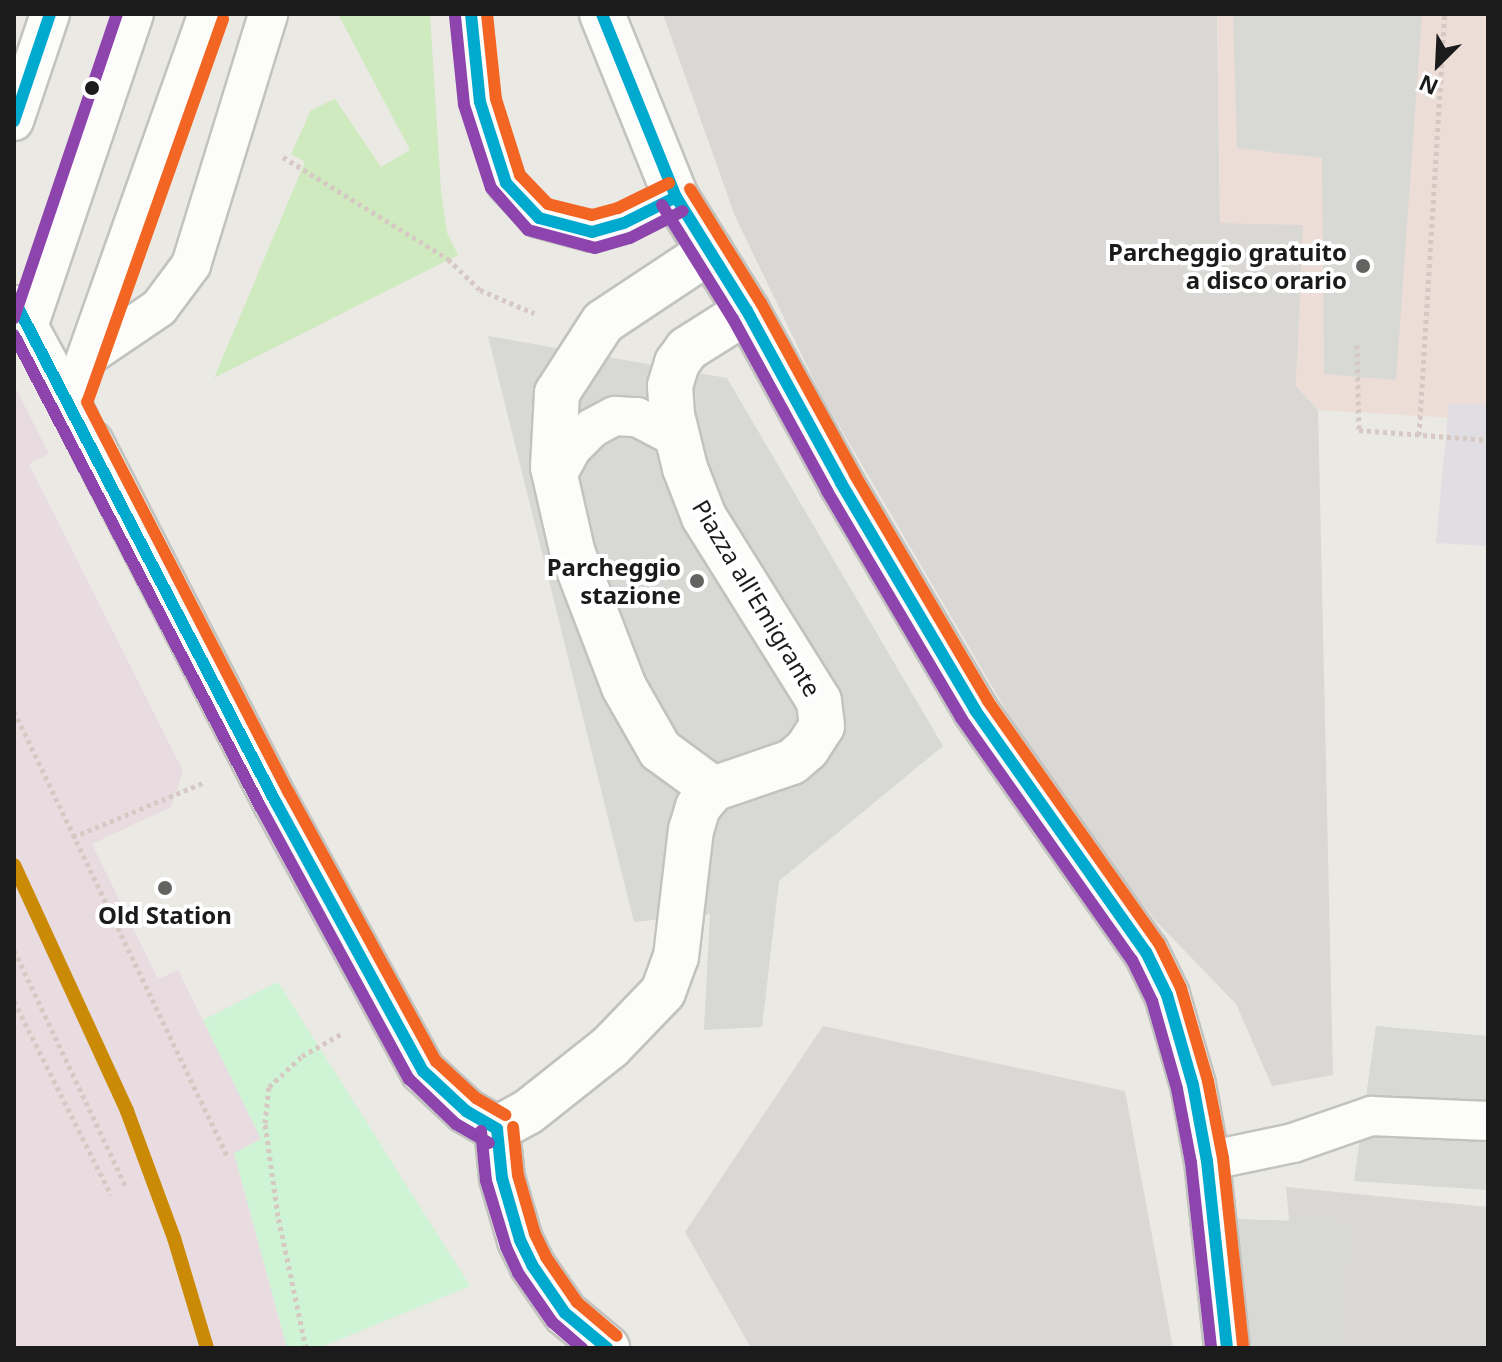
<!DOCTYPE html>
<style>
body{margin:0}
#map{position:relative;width:1502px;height:1362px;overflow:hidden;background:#eae9e3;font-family:"Noto Sans",sans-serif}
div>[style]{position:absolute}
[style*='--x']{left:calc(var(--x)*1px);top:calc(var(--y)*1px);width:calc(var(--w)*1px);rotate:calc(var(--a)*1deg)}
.residential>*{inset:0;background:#d9d8d5}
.commercial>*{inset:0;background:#edddd7}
.industrial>*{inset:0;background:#e8dce1}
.grass>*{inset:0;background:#d0eabf}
.park>*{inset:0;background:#cff3d5}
.parking>*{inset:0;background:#d8d8d5}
.plaza>*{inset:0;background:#e0dde3}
.path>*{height:5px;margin-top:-2.5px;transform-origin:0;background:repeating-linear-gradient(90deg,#d6c9c4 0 4px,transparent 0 8px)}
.roads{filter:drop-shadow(2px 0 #c2c2bf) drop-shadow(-2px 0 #c2c2bf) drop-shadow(0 2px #c2c2bf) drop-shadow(0 -2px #c2c2bf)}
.service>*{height:38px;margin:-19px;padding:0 19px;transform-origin:19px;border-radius:19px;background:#fcfcfb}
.minor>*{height:44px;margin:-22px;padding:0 22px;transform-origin:22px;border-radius:22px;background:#fcfcfb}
.tertiary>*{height:44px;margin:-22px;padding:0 22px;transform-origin:22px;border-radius:22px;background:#fcfcfb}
.bus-1>*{height:12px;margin:-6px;padding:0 6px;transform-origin:6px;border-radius:6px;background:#00a9ce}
.bus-2>*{height:12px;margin:-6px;padding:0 6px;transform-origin:6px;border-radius:6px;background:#8e44ad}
.bus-3>*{height:12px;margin:-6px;padding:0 6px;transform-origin:6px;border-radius:6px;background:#f26522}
.rail-1>*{height:14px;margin:-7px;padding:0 7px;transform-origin:7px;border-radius:7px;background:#cb8a05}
.dots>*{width:22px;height:22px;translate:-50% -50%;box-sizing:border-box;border:4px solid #fff;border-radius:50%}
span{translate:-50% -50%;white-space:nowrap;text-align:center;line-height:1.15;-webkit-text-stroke:8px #fff;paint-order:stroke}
.poi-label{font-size:24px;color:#1b1b1b;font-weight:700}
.right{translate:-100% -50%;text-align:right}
.street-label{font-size:24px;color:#1b1b1b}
.frame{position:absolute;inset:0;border:16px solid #1b1b1b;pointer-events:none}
.north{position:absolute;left:1398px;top:24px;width:80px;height:80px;-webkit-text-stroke:6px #fff;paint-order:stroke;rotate:204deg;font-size:22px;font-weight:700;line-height:32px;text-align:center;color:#1b1b1b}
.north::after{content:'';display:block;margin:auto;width:28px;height:36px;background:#1b1b1b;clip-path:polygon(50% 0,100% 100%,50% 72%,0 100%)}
</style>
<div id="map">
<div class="residential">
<i style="clip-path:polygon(663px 14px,1217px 14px,1220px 223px,1304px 224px,1296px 386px,1318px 410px,1333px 1075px,1272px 1086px,1236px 1004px,1155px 920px,1050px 785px,821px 395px,735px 216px)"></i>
<i style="clip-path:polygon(823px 1026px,1125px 1091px,1173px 1348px,751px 1348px,685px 1232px)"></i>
<i style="clip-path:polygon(1286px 1187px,1488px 1207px,1488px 1348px,1301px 1348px)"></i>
</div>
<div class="commercial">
<i style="clip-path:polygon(1217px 14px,1488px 14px,1488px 420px,1318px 410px,1296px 386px,1303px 225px,1220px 223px)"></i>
</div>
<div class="industrial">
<i style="clip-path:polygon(14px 385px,49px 454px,29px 464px,183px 771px,171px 807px,92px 844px,158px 979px,178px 970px,262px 1140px,234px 1153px,287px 1348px,14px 1348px)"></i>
</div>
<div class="grass">
<i style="clip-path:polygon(338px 14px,430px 14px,441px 192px,447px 233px,458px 255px,214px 378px,305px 162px,291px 154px,311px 110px,335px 99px,381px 167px,410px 150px)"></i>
</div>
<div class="park">
<i style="clip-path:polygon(278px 982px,470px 1286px,319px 1348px,287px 1348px,234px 1153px,261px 1139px,203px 1020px)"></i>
</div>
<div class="parking">
<i style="clip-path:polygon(1233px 14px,1422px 14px,1396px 380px,1324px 374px,1322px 158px,1237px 148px)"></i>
<i style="clip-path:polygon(488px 336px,727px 378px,943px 746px,779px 881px,762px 1027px,704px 1030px,710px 914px,634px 922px)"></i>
<i style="clip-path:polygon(1376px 1026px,1488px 1036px,1488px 1190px,1354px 1181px)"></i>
<i style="clip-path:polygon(1212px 1218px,1349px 1223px,1338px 1348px,1227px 1348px)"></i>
</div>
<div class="plaza">
<i style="clip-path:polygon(1449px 403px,1488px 405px,1488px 546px,1436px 543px)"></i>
</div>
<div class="path">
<i style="--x:283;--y:157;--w:194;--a:31.7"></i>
<i style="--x:448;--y:259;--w:45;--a:44.1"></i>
<i style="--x:480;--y:290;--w:59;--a:23.1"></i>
<i style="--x:1357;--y:345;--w:85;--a:88.7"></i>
<i style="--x:1359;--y:430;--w:129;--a:4.4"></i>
<i style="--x:1419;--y:435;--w:422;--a:-86.5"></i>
<i style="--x:14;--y:711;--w:493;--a:64.4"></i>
<i style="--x:73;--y:837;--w:143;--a:-22.6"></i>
<i style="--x:14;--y:950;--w:264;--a:64.7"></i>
<i style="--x:14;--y:1001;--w:217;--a:63.4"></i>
<i style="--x:306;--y:1348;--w:135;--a:-102"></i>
<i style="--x:278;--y:1216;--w:94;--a:-98"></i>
<i style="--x:265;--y:1123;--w:36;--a:-84"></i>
<i style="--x:269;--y:1087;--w:45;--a:-43.2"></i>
<i style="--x:302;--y:1056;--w:45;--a:-29.4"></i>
</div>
<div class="roads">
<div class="service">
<i style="--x:471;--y:14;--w:88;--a:84.2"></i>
<i style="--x:480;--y:102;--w:85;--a:72.2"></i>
<i style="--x:506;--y:183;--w:48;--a:46.7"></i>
<i style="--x:539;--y:218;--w:55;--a:14.8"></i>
<i style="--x:592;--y:232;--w:33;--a:-16"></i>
<i style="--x:624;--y:223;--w:58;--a:-26.6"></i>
<i style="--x:14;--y:121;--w:113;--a:-71.4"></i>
<i style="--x:17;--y:305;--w:130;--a:61.5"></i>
<i style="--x:28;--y:327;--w:330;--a:-71.3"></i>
<i style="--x:88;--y:356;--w:86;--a:-34.1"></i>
<i style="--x:159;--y:308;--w:54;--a:-53.3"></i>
<i style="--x:191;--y:265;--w:263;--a:-72.9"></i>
<i style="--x:70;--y:403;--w:413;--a:-70.5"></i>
<i style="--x:556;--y:477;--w:33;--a:-61"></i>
<i style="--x:572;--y:448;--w:28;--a:-45"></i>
<i style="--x:592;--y:428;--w:26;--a:-28"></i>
<i style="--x:615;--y:416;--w:22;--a:3"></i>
<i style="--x:637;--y:417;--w:45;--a:27.7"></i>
<i style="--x:1207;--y:1161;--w:88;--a:-11.8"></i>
<i style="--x:1293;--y:1143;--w:83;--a:-19.1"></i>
<i style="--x:1371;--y:1116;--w:117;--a:2.4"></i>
</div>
<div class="minor">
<i style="--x:710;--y:251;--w:128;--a:146.4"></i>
<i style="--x:603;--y:322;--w:85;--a:122.9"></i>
<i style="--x:557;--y:393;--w:74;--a:93.1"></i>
<i style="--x:553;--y:467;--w:89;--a:77.1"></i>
<i style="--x:573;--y:554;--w:142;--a:69"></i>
<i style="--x:624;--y:687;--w:73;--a:60.3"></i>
<i style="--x:660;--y:750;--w:66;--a:36.3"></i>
<i style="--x:91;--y:443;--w:403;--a:62.8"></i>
<i style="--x:275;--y:801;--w:308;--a:61.3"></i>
<i style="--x:423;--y:1071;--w:59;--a:42.9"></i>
<i style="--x:466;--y:1111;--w:36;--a:30"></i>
<i style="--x:497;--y:1129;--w:35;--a:-29"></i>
<i style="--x:528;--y:1112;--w:105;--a:-38.4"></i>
<i style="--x:610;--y:1047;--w:76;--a:-46.1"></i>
<i style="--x:663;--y:992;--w:37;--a:-70"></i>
<i style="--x:676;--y:957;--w:128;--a:-83.3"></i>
<i style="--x:691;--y:830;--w:24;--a:-73"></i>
<i style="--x:698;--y:807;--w:23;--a:-50"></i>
<i style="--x:713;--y:789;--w:83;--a:-18.9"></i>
<i style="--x:792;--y:762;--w:20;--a:-41"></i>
<i style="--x:807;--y:749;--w:27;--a:-57"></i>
<i style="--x:822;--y:726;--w:25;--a:-97"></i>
<i style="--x:819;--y:701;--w:217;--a:-122"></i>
<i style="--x:704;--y:517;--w:53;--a:-111.2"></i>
<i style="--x:685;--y:468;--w:55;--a:-103.8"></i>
<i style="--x:672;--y:415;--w:29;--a:-94"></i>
<i style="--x:670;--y:386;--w:24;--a:-73"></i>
<i style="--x:677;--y:363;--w:17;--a:-54"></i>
<i style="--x:687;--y:349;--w:71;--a:-32.3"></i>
<i style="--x:497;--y:1129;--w:49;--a:84.2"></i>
<i style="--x:502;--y:1178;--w:65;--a:73.8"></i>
<i style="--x:520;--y:1240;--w:28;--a:64"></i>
<i style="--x:532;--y:1265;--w:58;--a:55.5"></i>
<i style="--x:565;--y:1313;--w:55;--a:39.8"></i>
</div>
<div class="tertiary">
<i style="--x:602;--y:14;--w:197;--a:68"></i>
<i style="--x:676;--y:197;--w:134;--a:58.1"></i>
<i style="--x:747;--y:311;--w:196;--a:61.3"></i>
<i style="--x:841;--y:483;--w:264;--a:59.4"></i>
<i style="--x:975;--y:710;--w:296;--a:54.8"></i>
<i style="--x:1146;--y:952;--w:48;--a:64"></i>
<i style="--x:1167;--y:995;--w:94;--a:73.9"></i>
<i style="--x:1193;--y:1085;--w:77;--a:79.6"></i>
<i style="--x:1207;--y:1161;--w:188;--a:83.9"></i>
</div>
</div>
<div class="bus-1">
<i style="--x:471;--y:14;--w:88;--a:84.2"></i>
<i style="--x:480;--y:102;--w:85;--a:72.2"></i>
<i style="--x:506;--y:183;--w:48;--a:46.7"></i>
<i style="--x:539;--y:218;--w:55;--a:14.8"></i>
<i style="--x:592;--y:232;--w:33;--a:-16"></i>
<i style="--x:624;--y:223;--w:58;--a:-26.6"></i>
<i style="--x:602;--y:14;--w:197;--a:68"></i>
<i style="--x:676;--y:197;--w:134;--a:58.1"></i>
<i style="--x:747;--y:311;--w:196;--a:61.3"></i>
<i style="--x:841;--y:483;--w:264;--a:59.4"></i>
<i style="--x:975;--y:710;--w:296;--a:54.8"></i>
<i style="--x:1146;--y:952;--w:48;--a:64"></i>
<i style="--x:1167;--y:995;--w:94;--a:73.9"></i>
<i style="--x:1193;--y:1085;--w:77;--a:79.6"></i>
<i style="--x:1207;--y:1161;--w:188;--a:83.9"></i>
<i style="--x:14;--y:121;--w:113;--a:-71.4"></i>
<i style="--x:14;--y:300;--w:565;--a:62.48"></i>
<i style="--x:275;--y:801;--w:308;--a:61.3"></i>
<i style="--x:423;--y:1071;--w:59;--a:42.9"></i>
<i style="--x:466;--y:1111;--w:36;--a:30"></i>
<i style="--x:497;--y:1129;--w:49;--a:84.2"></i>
<i style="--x:502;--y:1178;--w:65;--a:73.8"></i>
<i style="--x:520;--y:1240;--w:28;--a:64"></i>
<i style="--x:532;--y:1265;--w:58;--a:55.5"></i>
<i style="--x:565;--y:1313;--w:55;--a:39.8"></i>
</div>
<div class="bus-2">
<i style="--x:455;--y:16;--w:89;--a:84.2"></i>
<i style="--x:464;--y:105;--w:87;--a:72"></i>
<i style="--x:491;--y:188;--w:56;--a:48.6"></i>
<i style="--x:528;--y:230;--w:69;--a:15"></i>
<i style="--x:595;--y:248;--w:36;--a:-16"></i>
<i style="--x:630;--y:238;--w:59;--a:-27"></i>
<i style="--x:662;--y:205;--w:134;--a:58.1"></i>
<i style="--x:733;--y:319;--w:196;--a:61.3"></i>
<i style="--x:827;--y:491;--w:264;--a:59.4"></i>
<i style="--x:961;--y:718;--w:296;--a:54.8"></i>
<i style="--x:1132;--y:960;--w:46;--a:64"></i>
<i style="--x:1152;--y:1001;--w:91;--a:74.1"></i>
<i style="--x:1177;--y:1089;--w:75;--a:79.3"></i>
<i style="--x:1191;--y:1163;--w:186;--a:83.8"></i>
<i style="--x:14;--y:318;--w:321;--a:-71.3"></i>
<i style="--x:14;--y:335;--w:534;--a:62.43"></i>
<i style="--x:261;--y:808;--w:309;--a:61.4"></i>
<i style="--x:409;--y:1079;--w:65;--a:43.8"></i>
<i style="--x:456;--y:1124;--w:38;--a:30"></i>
<i style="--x:481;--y:1131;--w:50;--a:84.3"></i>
<i style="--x:486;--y:1181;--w:69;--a:73.1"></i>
<i style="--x:506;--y:1247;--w:29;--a:65"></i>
<i style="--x:518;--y:1273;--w:60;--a:55.2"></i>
<i style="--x:552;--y:1322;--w:40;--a:41"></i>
</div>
<div class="bus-3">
<i style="--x:487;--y:14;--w:85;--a:84"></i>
<i style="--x:496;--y:99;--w:80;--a:72.5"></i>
<i style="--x:520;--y:175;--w:40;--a:46"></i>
<i style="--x:548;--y:204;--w:45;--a:14"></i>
<i style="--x:592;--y:215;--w:27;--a:-15"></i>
<i style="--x:618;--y:208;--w:57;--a:-26.1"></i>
<i style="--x:223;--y:19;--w:406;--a:109.5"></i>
<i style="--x:87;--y:402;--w:440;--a:62.7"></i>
<i style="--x:289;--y:793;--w:306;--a:61.3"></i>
<i style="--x:436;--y:1061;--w:54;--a:42.8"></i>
<i style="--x:476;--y:1098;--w:34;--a:30"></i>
<i style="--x:690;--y:189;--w:134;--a:58.1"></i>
<i style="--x:761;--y:303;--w:196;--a:61.3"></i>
<i style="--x:855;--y:475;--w:262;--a:59.5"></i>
<i style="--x:988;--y:701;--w:296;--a:54.8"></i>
<i style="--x:1159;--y:943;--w:50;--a:63.9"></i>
<i style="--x:1181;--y:988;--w:97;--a:73.8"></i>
<i style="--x:1208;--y:1081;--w:78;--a:79"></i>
<i style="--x:1223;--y:1158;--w:189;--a:83.9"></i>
<i style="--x:513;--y:1127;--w:48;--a:84.1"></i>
<i style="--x:518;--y:1175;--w:61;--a:73.9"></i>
<i style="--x:535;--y:1234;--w:25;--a:64"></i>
<i style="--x:546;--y:1257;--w:55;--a:55.4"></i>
<i style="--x:577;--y:1302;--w:52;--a:40.4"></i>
</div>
<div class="rail-1">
<i style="--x:14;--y:865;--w:271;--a:65.3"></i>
<i style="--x:127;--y:1111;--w:135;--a:69.7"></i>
<i style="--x:174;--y:1238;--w:115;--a:73.3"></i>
</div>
<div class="dots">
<i style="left:92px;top:88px;background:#1b1b1b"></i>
<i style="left:1363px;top:266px;background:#636361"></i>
<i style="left:697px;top:581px;background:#636361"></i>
<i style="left:165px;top:888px;background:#636361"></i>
</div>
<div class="poi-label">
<span class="right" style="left:1347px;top:266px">Parcheggio gratuito<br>a disco orario</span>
<span class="right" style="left:681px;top:581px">Parcheggio<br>stazione</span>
<span style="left:165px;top:915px">Old Station</span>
</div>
<div class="street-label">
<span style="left:757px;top:598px;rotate:59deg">Piazza all'Emigrante</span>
</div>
<div class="frame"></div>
<div class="north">N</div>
</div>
